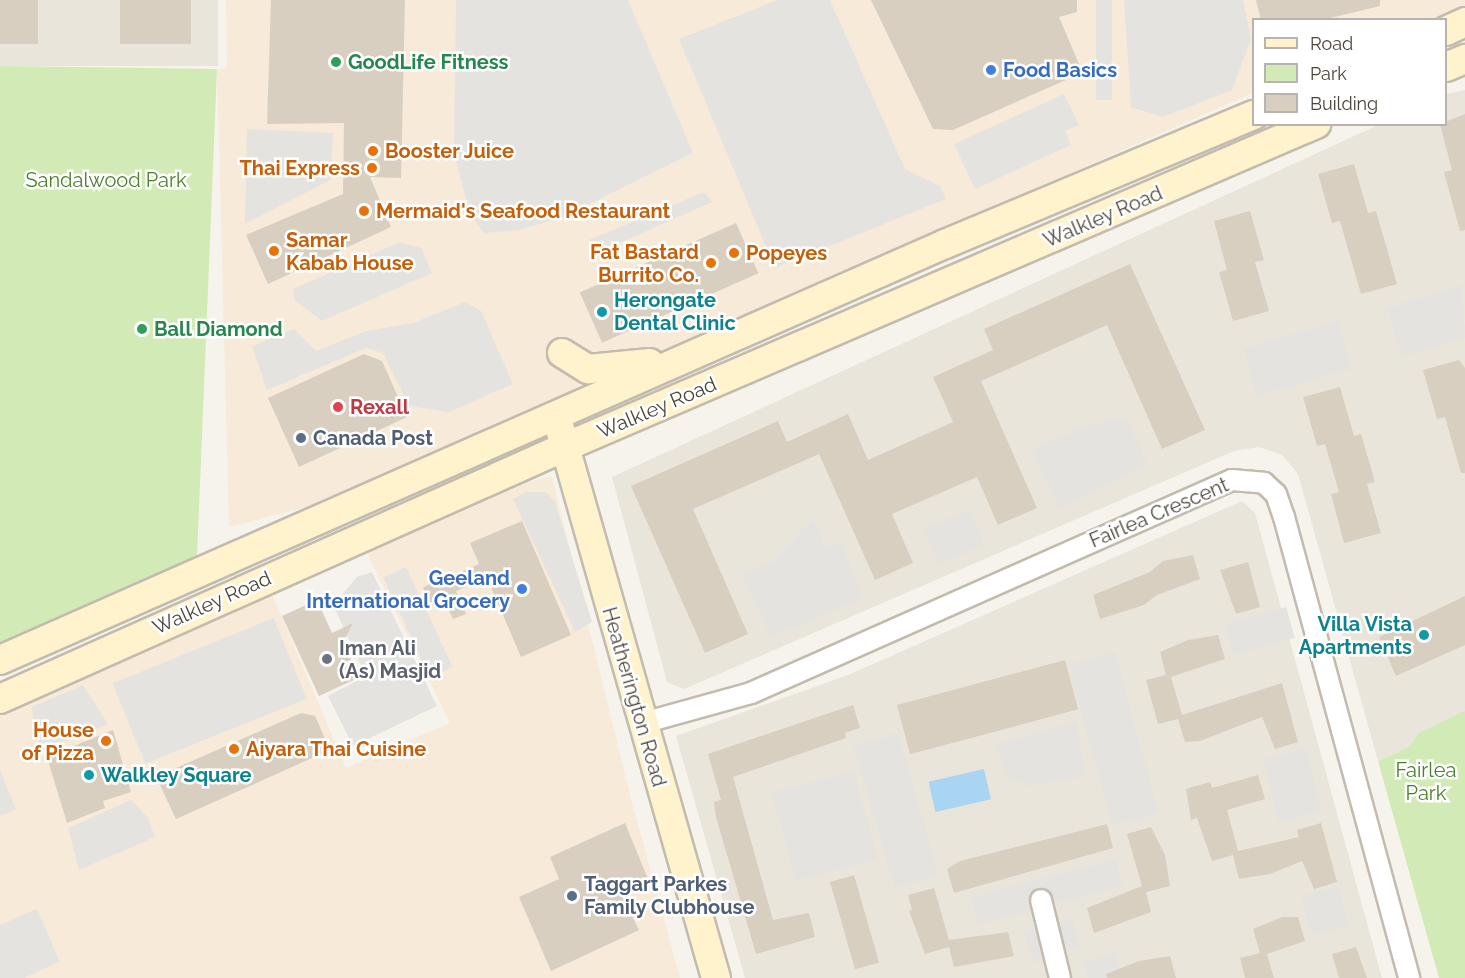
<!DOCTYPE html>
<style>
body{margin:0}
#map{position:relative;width:1465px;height:978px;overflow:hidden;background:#f6f3ec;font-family:Raleway,sans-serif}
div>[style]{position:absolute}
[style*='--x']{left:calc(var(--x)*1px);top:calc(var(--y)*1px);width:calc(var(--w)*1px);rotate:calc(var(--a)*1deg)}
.residential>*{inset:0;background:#eae5da;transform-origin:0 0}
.commercial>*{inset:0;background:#f7ead8}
.green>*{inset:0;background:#d2eab5}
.parking>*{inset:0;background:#e5e3e0;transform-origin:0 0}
.water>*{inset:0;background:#a9d4f2;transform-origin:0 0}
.building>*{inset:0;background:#d8cfc1;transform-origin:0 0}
.roads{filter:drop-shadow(2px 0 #c2bbae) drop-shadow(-2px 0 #c2bbae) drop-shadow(0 2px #c2bbae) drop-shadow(0 -2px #c2bbae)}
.street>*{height:20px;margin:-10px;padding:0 10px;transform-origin:10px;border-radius:10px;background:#fff}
.secondary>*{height:28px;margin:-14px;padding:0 14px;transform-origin:14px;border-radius:14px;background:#fff3cd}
.dots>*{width:16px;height:16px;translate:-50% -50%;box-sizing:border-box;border:3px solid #fff;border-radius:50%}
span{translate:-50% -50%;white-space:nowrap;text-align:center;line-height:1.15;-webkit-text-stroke:5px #fff;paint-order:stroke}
.leisure-label{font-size:20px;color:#27864d;font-weight:700}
.left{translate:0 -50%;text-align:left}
.shop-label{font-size:20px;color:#366cbe;font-weight:700}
.right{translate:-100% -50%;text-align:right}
.food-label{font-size:20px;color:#c56008;font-weight:700}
.park-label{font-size:20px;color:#4a7f2a}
.street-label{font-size:20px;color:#4b4439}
.culture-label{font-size:20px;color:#0d838f;font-weight:700}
.health-label{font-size:20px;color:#be3a42;font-weight:700}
.service-label{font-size:20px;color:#4e5e75;font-weight:700}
.worship-label{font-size:20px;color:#5b616d;font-weight:700}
.legend{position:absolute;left:1252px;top:18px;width:195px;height:108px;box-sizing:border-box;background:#fff;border:2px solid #b7b4b0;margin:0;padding:8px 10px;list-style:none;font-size:18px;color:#4b4439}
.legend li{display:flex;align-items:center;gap:12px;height:30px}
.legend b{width:30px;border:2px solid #b7b4b0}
</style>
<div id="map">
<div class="residential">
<i style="left:0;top:0;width:218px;height:66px"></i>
<i style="clip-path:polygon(1465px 90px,1465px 722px,1378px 761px,1298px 474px,1282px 455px,1259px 447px,1234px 451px,684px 689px,667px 682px,612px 477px,1378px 125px,1446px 124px,1446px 94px)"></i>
<i style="clip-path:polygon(1242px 501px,1255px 513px,1382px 978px,745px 978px,676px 736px,848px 675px)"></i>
</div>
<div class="commercial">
<i style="clip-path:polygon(226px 0,1465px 0,1465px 7px,1434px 19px,1254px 20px,1253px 93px,309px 506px,229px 527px,217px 69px,227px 68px)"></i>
<i style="clip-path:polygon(552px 477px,631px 799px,680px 978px,0 978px,0 709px,271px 592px,346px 768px,450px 723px,366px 551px,525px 482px)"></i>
</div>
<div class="green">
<i style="clip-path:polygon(0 66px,217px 69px,197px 557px,0 642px)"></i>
<i style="clip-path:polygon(1465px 711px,1465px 978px,1439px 978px,1378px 761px,1409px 747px,1419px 733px)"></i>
</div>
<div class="parking">
<i style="clip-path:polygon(456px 0,628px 0,693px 153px,563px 217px,519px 230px,484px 233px,470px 214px,454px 153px)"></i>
<i style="clip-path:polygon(777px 0,830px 0,905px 169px,940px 186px,946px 199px,775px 268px,679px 39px)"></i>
<i style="left:1096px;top:0;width:16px;height:100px"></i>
<i style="clip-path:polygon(1124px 0,1243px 0,1251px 39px,1232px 90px,1163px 117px,1131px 107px)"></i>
<i style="clip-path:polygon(1064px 94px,1079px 125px,1065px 131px,1071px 145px,975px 189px,954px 144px)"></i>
<i style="clip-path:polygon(247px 129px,333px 133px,330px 180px,245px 224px)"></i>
<i style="clip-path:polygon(704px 192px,712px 202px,595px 254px,589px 240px)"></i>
<i style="clip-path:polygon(400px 242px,421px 248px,432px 273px,322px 321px,295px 301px,293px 289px)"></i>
<i style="clip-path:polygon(1462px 285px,1465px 338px,1402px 357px,1387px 308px)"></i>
<i style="clip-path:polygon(465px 302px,481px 311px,513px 384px,449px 412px,409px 406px,383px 353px,366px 348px,267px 390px,252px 346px,294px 329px,316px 351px,366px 331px,413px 323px)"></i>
<i style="left:1338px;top:321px;width:50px;height:99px;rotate:74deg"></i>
<i style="clip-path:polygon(1126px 418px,1148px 465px,1060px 509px,1032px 450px,1084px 426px)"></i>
<i style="clip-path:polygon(527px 492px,546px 492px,555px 502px,592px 622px,575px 632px,513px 499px)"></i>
<i style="left:969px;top:510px;width:38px;height:49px;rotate:67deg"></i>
<i style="clip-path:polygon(813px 518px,825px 548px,841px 542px,863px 598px,771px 637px,742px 574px,773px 562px)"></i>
<i style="left:406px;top:567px;width:110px;height:25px;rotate:65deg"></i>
<i style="clip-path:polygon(372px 572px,437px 706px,353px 746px,328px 696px,366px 676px,333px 605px,357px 577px)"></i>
<i style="left:1286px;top:607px;width:32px;height:64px;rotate:74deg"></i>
<i style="left:274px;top:618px;width:87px;height:174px;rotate:68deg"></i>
<i style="left:1115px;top:652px;width:167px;height:48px;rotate:75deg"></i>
<i style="clip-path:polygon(83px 685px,108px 724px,43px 750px,34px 733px,32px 707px)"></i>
<i style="clip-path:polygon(1077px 721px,1085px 776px,1028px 786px,1005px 775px,996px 745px)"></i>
<i style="left:898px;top:733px;width:148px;height:46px;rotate:74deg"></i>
<i style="left:1306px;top:748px;width:65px;height:45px;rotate:75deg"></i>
<i style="clip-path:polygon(0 770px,16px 809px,0 816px)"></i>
<i style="left:854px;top:771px;width:91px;height:85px;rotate:75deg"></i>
<i style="clip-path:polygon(131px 800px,148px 818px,155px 837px,79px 870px,68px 828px)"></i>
<i style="left:1115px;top:859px;width:28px;height:149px;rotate:75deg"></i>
<i style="left:1338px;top:886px;width:41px;height:38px;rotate:75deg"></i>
<i style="clip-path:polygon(37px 909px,60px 962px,24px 978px,0 978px,0 925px)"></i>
<i style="left:1072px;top:918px;width:31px;height:50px;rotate:73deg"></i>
<i style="clip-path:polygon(1115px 952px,1122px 978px,1088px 978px,1083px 962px)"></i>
</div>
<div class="water">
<i style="left:984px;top:769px;width:31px;height:57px;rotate:77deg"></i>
</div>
<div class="building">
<i style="left:0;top:0;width:38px;height:44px"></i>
<i style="left:120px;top:0;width:71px;height:44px"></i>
<i style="clip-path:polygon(271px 0,405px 0,401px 178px,370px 177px,391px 227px,268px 284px,246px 235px,343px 194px,344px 123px,267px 124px)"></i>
<i style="clip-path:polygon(871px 0,1077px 0,1077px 12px,1059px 17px,1079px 64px,1075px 76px,953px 130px,933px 129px)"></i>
<i style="clip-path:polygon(1256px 0,1380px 0,1380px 6px,1322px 20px,1261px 20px)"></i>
<i style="clip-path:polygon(1465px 114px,1465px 230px,1460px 231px,1444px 172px,1452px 170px,1440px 124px)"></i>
<i style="clip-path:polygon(1354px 164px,1368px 213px,1376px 211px,1397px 284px,1361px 294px,1340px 221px,1332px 223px,1318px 174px)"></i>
<i style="clip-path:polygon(1250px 211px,1264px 260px,1255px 262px,1269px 311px,1233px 321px,1219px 272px,1227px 270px,1214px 221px)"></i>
<i style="left:736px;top:223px;width:55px;height:171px;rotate:66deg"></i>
<i style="clip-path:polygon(1130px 264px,1205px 430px,1162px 449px,1107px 325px,981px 381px,1037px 508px,998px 525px,977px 477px,892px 514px,913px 563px,875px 580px,819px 454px,693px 509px,748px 634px,705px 653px,631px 486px,778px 421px,787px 442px,848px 414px,868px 460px,953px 422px,933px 377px,993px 350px,984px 329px)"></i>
<i style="clip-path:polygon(364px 354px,382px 361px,407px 417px,299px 467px,268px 398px)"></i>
<i style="clip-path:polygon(1459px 360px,1465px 368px,1465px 473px,1461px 473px,1445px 417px,1437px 419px,1423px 370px)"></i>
<i style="clip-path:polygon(1340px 387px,1354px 436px,1361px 434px,1375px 482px,1367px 484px,1381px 533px,1344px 543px,1331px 494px,1339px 492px,1325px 444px,1317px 446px,1303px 397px)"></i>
<i style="clip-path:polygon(522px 521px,571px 635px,521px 657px,487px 578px,456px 591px,466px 614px,453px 619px,443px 598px,430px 603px,423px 588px,448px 572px,455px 575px,479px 564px,470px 543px)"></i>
<i style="clip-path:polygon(1193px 555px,1200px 579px,1157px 595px,1144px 605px,1100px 619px,1093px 595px,1150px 572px,1163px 561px)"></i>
<i style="clip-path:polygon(1248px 562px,1260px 607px,1236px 614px,1220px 570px)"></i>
<i style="clip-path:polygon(1465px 596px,1465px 645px,1396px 676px,1379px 637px)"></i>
<i style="clip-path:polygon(317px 600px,332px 633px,353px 623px,343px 643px,360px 677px,319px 696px,282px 616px)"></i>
<i style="clip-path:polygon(1218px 635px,1225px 659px,1171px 677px,1182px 715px,1282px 683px,1298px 742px,1275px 749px,1262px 717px,1200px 741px,1185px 742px,1178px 719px,1158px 724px,1146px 680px,1166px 675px,1160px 652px,1188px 640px)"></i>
<i style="left:1065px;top:660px;width:51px;height:174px;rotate:75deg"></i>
<i style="clip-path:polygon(853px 705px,860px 728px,845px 733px,846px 738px,733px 777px,773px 920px,809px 913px,815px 937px,756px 954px,716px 817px,714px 802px,721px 800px,708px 754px)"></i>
<i style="clip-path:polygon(301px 713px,315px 716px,330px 750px,176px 819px,160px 785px,167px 772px)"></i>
<i style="clip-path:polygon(113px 730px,131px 792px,103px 801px,105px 808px,67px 823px,47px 757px)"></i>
<i style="clip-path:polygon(1258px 775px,1265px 799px,1227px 810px,1238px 851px,1299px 837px,1297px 830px,1321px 823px,1337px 882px,1314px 889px,1302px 861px,1270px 874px,1239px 879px,1233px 855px,1212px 861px,1197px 818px,1191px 820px,1186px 789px,1210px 782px,1212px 788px)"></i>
<i style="clip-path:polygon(625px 823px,648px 879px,621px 894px,639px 930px,551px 971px,519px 897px,559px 879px,550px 857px)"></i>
<i style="clip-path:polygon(1107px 824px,1113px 848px,954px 893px,947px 869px,960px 861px)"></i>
<i style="clip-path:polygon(1151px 827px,1165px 855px,1170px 886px,1146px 892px,1151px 912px,1094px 933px,1087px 908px,1142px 886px,1127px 834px)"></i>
<i style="left:854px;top:875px;width:91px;height:25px;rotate:74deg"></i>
<i style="clip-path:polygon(934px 888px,949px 940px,1008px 932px,1014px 956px,954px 967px,949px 947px,925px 954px,909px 911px,912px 910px,908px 895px)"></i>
<i style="clip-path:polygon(1282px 917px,1298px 917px,1305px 941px,1267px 954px,1274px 978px,1245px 978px,1240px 958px,1260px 953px,1253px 929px)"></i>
<i style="clip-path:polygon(1356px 947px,1367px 978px,1339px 978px,1332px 954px)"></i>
<i style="clip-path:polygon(1170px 956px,1176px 978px,1107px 978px,1106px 974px,1139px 961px)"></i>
</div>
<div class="roads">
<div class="street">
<i style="--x:643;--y:723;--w:112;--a:-15.5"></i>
<i style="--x:751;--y:693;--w:526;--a:-23.89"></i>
<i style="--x:1232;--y:480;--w:32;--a:5"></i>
<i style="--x:1264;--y:483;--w:16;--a:43"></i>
<i style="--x:1276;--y:494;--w:24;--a:71"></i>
<i style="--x:1284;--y:517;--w:478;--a:74.8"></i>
<i style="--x:1041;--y:900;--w:80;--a:76.3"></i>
</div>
<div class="secondary">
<i style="--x:1446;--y:31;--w:21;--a:-25"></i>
<i style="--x:1446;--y:67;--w:21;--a:-23"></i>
<i style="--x:562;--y:353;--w:31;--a:32"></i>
<i style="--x:588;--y:369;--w:62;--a:-5.5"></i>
<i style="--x:560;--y:429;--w:571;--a:74.14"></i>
<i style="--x:0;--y:660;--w:1033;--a:-23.76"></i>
<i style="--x:945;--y:244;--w:335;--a:-22.7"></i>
<i style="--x:0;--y:699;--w:619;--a:-24.04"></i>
<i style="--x:565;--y:447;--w:818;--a:-23.27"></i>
</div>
</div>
<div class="dots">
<i style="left:336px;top:62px;background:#2e9e5b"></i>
<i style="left:991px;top:70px;background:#3f7fe0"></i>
<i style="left:373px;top:151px;background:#e8710a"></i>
<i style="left:372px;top:168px;background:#e8710a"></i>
<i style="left:364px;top:211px;background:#e8710a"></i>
<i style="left:274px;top:251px;background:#e8710a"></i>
<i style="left:734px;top:253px;background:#e8710a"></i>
<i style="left:711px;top:263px;background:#e8710a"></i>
<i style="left:602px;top:312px;background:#0f9aa8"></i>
<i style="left:142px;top:329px;background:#2e9e5b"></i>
<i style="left:338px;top:407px;background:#e0444e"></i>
<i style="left:301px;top:438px;background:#5c6f8a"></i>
<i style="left:522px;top:589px;background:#3f7fe0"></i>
<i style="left:1424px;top:635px;background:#0f9aa8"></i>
<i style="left:327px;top:659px;background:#6b7280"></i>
<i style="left:106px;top:741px;background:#e8710a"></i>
<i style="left:234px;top:749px;background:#e8710a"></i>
<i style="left:89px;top:775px;background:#0f9aa8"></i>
<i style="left:572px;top:896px;background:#5c6f8a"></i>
</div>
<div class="leisure-label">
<span class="left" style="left:348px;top:62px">GoodLife Fitness</span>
<span class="left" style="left:154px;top:329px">Ball Diamond</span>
</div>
<div class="shop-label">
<span class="left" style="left:1003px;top:70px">Food Basics</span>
<span class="right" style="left:510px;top:590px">Geeland<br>International Grocery</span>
</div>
<div class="food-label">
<span class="left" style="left:385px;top:151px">Booster Juice</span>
<span class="right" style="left:360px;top:168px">Thai Express</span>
<span class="left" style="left:376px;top:211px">Mermaid's Seafood Restaurant</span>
<span class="left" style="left:286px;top:252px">Samar<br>Kabab House</span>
<span class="right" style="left:699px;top:264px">Fat Bastard<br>Burrito Co.</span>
<span class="left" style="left:746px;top:253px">Popeyes</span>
<span class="right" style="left:94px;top:742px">House<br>of Pizza</span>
<span class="left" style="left:246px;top:749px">Aiyara Thai Cuisine</span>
</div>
<div class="park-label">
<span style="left:106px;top:180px">Sandalwood Park</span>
<span style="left:1426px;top:782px">Fairlea<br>Park</span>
</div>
<div class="street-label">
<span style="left:1103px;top:217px;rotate:-23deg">Walkley Road</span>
<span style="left:657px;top:408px;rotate:-23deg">Walkley Road</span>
<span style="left:1159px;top:513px;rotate:-23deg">Fairlea Crescent</span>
<span style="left:212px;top:603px;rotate:-24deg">Walkley Road</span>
<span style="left:634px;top:697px;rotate:74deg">Heatherington Road</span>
</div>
<div class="culture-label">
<span class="left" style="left:614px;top:312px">Herongate<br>Dental Clinic</span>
<span class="right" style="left:1412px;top:636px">Villa Vista<br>Apartments</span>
<span class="left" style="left:101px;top:775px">Walkley Square</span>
</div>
<div class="health-label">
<span class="left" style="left:350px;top:407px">Rexall</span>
</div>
<div class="service-label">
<span class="left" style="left:313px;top:438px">Canada Post</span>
<span class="left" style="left:584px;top:896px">Taggart Parkes<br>Family Clubhouse</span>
</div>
<div class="worship-label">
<span class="left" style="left:339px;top:660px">Iman Ali<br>(As) Masjid</span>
</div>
<ul class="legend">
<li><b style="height:8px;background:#fff3cd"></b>Road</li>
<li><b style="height:16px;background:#d2eab5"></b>Park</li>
<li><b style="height:16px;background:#d8cfc1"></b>Building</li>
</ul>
</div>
